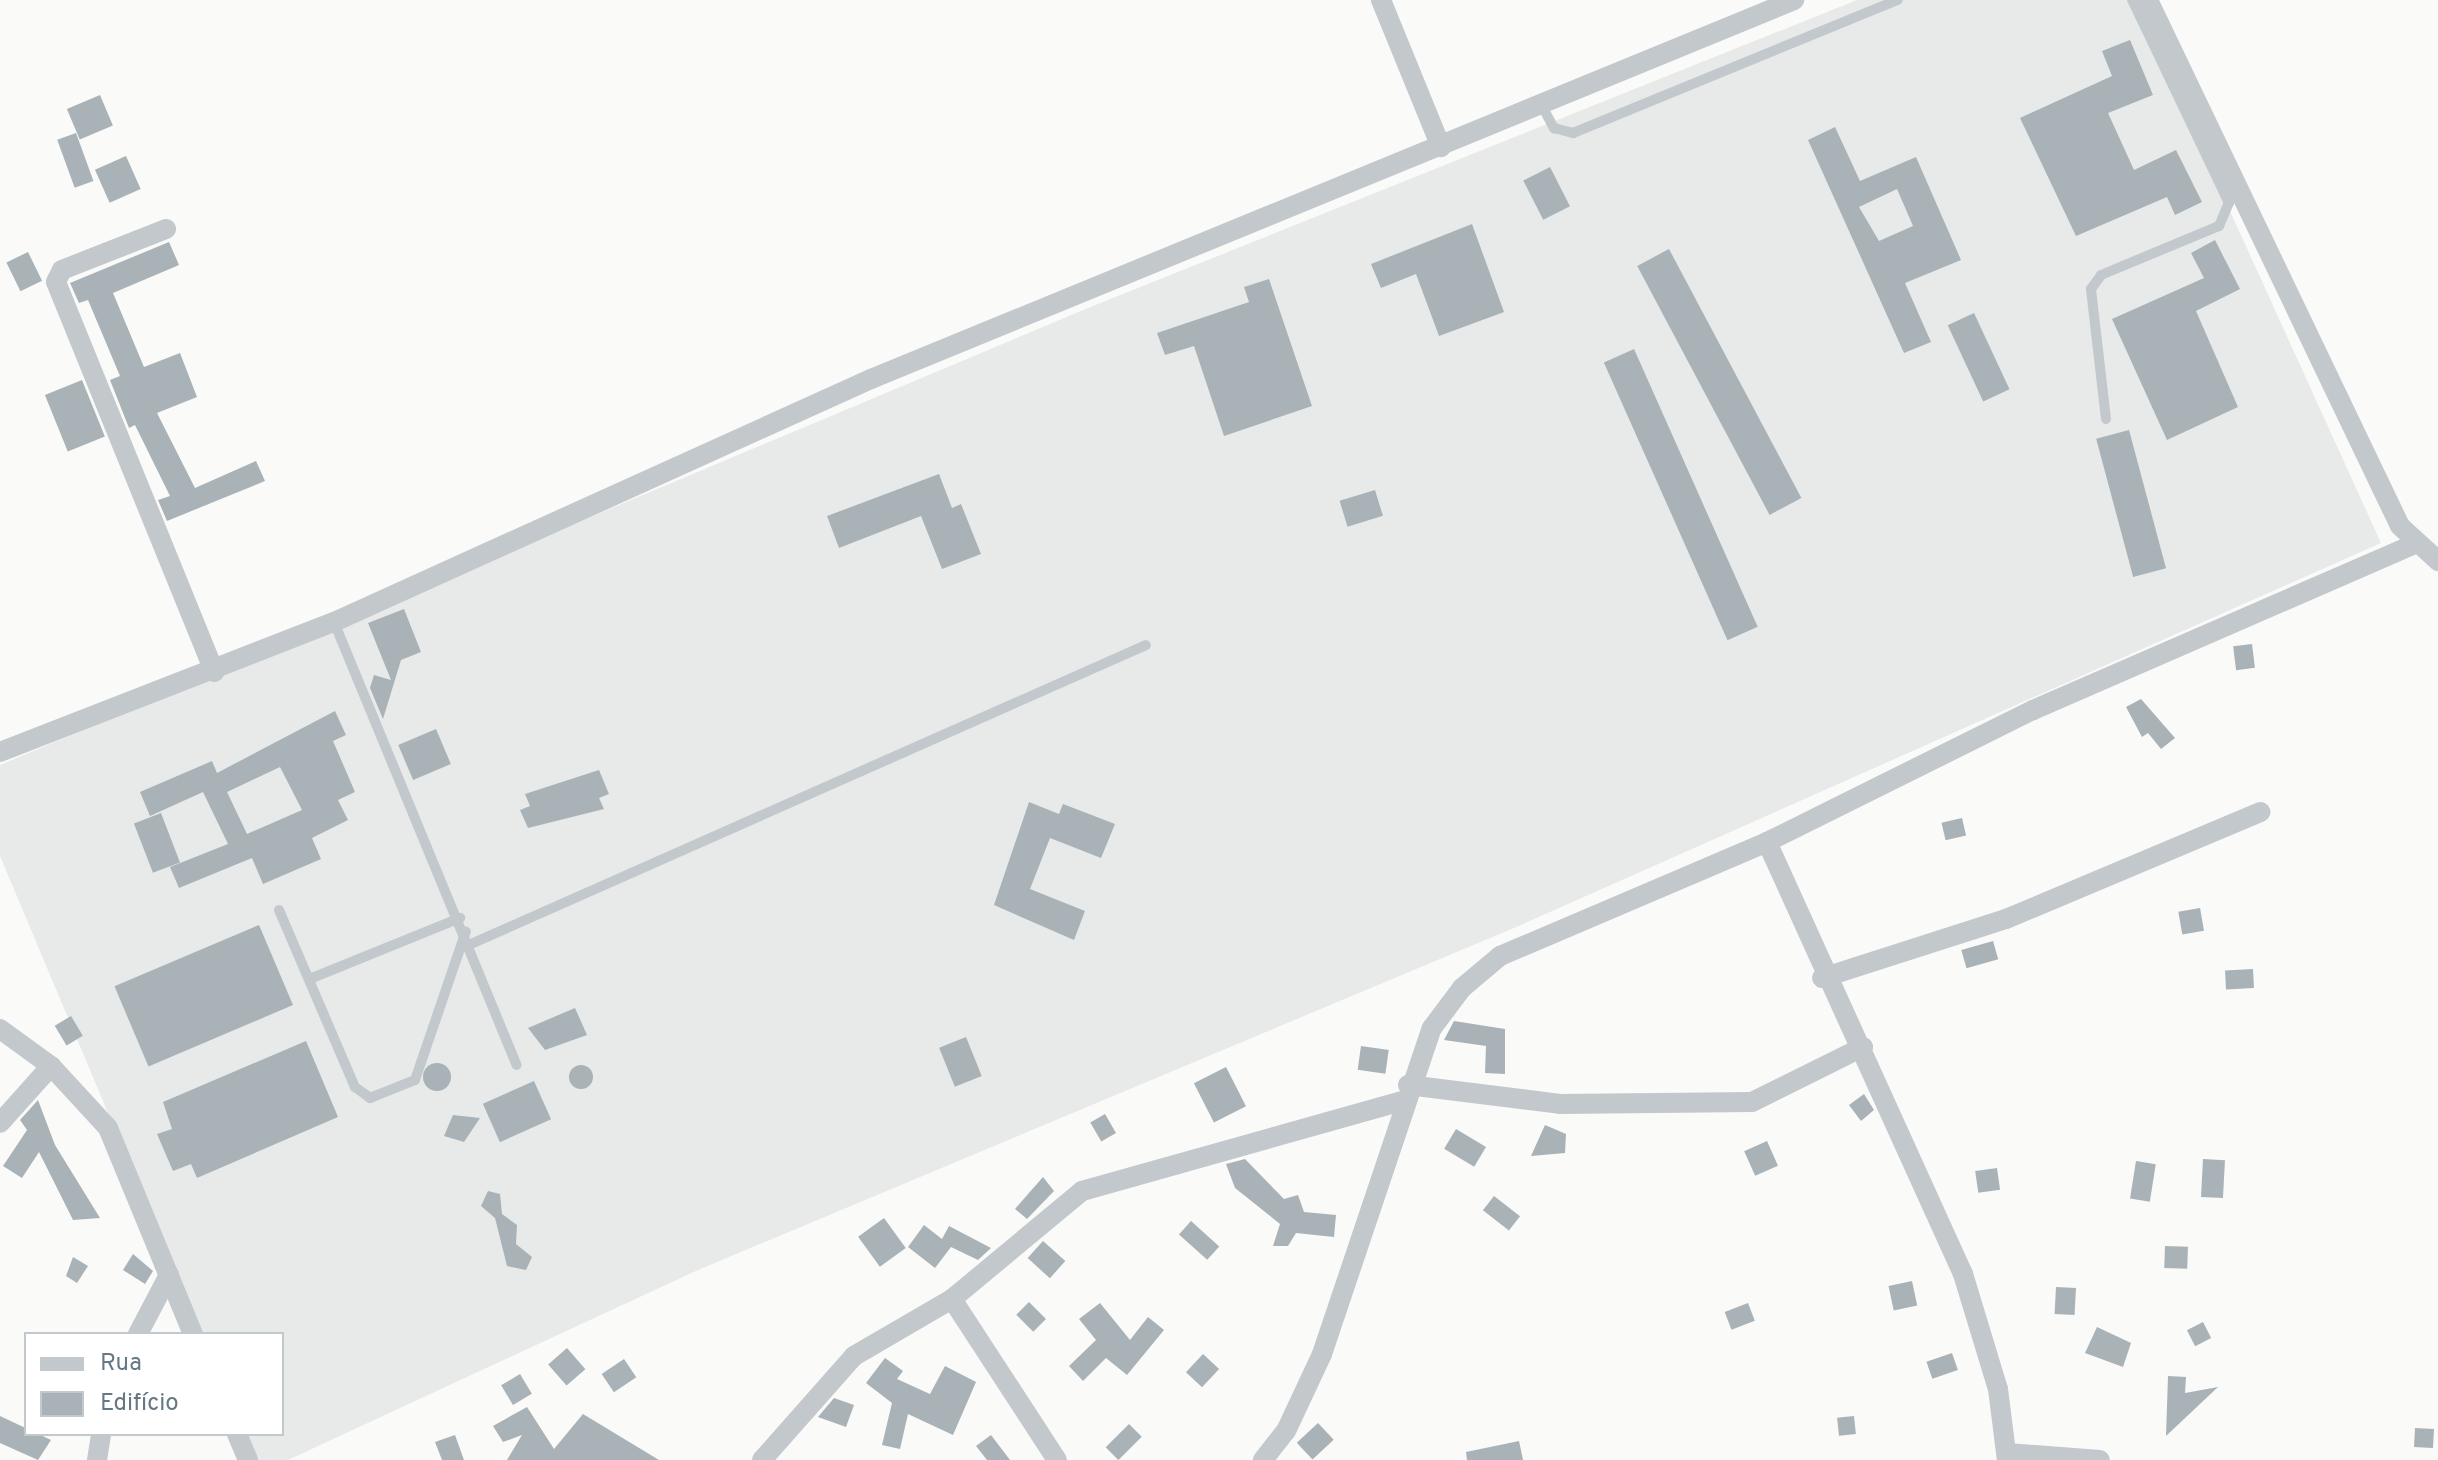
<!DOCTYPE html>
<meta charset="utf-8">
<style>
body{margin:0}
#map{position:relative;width:2438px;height:1460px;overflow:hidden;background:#fafaf8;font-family:Overpass,sans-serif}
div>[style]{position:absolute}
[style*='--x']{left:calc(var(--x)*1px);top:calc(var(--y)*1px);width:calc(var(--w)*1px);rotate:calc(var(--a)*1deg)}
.built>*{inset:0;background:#e8eae9}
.building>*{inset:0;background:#a8b2b7;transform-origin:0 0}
.round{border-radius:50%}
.service>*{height:10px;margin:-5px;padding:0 5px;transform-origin:5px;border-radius:5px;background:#c3c8cc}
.minor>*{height:20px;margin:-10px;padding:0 10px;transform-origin:10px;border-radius:10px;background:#c3c8cc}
span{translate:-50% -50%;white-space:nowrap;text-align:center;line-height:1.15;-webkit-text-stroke:8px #fff;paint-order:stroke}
.legend{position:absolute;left:24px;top:1332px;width:260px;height:104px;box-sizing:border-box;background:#fff;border:2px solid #c1c9cd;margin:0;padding:10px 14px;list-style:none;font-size:24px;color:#657883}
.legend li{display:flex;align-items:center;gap:16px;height:40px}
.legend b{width:40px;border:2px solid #c1c9cd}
</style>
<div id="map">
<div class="built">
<i style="clip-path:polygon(1857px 0,2134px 0,2381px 543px,1514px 928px,698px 1270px,288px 1460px,255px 1460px,244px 1434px,282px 1434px,282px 1334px,201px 1334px,0 856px,0 765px,1088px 308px)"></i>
</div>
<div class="building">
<i style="clip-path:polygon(2130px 40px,2153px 95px,2108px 113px,2134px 170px,2176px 150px,2202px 202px,2175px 215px,2167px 197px,2076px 236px,2020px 118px,2112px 76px,2102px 51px)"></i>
<i style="left:100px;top:95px;width:33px;height:36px;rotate:67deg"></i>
<i style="clip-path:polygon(evenodd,1835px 127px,1860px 181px,1916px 157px,1961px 260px,1905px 283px,1931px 342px,1904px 353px,1808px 140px,1835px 127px,1897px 189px,1913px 226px,1879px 241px,1859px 207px,1897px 189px)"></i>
<i style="left:76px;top:133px;width:51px;height:20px;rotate:70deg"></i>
<i style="left:126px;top:156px;width:36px;height:34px;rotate:66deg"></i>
<i style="left:1550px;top:167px;width:44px;height:30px;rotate:63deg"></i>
<i style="clip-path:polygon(1472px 224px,1504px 312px,1439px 336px,1416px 274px,1381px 288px,1371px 264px)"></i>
<i style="clip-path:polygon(2215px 240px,2240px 289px,2196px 311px,2238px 407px,2167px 440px,2112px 319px,2204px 278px,2191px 253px)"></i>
<i style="clip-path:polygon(169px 242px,179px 265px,113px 293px,144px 367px,180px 353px,197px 397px,157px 413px,195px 488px,256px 461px,265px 481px,167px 521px,158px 500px,170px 496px,135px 425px,129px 428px,110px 380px,120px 376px,88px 300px,79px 303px,70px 283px)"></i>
<i style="left:1669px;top:249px;width:282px;height:36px;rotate:62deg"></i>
<i style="left:28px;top:252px;width:32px;height:24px;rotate:64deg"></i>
<i style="clip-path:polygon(1269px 279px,1312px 406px,1224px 436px,1194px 346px,1165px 355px,1157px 333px,1249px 302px,1244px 287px)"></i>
<i style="left:1974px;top:313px;width:84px;height:29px;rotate:65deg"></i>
<i style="left:1634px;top:349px;width:304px;height:33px;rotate:66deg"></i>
<i style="left:82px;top:380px;width:61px;height:40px;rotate:68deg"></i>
<i style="left:2129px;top:430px;width:143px;height:34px;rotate:75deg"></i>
<i style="clip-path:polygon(939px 474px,952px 508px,961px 504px,981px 554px,942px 569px,921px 516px,839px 548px,827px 516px)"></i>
<i style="left:1375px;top:490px;width:27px;height:37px;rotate:73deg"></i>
<i style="clip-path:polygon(404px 609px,421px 652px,401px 660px,383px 719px,370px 688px,374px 675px,391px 680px,368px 623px)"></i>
<i style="left:2252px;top:644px;width:24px;height:19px;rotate:83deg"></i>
<i style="clip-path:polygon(2141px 699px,2175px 738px,2161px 749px,2148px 733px,2142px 737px,2126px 707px)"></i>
<i style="clip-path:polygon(evenodd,335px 711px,346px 735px,333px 741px,355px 792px,338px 800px,348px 820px,312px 838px,321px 859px,263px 884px,252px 858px,179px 888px,170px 867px,228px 844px,203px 792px,150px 816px,140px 792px,212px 761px,217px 773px,335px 711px,280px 767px,302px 810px,247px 834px,227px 792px,280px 767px)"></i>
<i style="left:436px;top:729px;width:38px;height:41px;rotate:67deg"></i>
<i style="clip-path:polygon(599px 770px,609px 794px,599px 798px,604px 809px,528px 828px,520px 810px,530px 806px,525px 794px)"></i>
<i style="clip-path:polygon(1029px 802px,1059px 814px,1063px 804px,1115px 824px,1101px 858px,1050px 838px,1030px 889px,1085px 911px,1074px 940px,994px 905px)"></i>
<i style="left:161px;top:813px;width:53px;height:29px;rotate:69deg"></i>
<i style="left:1962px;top:818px;width:18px;height:21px;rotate:77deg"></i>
<i style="left:2200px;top:908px;width:23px;height:22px;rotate:80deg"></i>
<i style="left:259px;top:925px;width:87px;height:157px;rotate:67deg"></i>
<i style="left:1993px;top:941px;width:19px;height:33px;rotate:74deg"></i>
<i style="left:2253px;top:969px;width:19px;height:28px;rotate:87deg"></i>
<i style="clip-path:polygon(575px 1008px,587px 1035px,545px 1050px,528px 1028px)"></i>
<i style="left:71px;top:1016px;width:23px;height:19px;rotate:59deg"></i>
<i style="clip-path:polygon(1454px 1021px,1505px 1029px,1505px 1074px,1485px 1073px,1486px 1046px,1444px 1040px)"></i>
<i style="left:966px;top:1037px;width:42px;height:29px;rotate:68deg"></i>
<i style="clip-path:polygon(306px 1041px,338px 1117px,197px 1178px,191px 1164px,173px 1171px,157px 1134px,172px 1129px,163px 1102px)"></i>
<i style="left:1361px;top:1046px;width:28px;height:24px;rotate:8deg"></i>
<i class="round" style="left:423px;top:1063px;width:28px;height:28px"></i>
<i class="round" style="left:569px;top:1065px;width:24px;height:24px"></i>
<i style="left:1226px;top:1067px;width:44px;height:36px;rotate:63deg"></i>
<i style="left:534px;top:1081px;width:42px;height:56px;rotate:66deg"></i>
<i style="clip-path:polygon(1864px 1094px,1874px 1110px,1861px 1121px,1849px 1105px)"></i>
<i style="clip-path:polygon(38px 1100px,55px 1145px,100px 1218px,73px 1220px,39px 1152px,22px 1178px,3px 1166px,27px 1130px,20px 1120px)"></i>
<i style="left:1105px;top:1114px;width:22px;height:17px;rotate:60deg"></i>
<i style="clip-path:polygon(453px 1115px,480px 1118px,464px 1142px,444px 1136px)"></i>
<i style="clip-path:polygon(1545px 1125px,1566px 1134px,1565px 1153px,1531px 1156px)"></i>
<i style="left:1456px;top:1129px;width:35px;height:23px;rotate:31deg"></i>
<i style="left:1767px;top:1141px;width:27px;height:25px;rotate:66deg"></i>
<i style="clip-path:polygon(1245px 1159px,1284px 1199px,1298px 1195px,1304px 1212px,1336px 1215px,1334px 1237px,1296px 1233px,1288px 1246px,1273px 1246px,1280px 1224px,1235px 1188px,1226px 1164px)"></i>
<i style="left:2203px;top:1159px;width:22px;height:38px;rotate:3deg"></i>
<i style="left:2136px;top:1161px;width:20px;height:38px;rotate:9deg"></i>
<i style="left:1997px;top:1168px;width:22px;height:22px;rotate:82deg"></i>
<i style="clip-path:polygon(1043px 1177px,1054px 1191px,1027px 1219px,1015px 1209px)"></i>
<i style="clip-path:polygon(488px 1191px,500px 1194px,502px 1214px,517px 1225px,516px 1244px,532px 1257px,526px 1270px,507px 1266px,495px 1218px,481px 1206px)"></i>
<i style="left:1494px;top:1196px;width:33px;height:18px;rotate:38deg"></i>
<i style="left:884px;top:1218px;width:37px;height:32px;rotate:54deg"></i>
<i style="left:1191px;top:1221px;width:38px;height:18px;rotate:42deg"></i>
<i style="clip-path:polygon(924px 1225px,942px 1239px,949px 1226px,991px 1248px,978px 1260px,951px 1247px,935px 1268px,908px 1247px)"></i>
<i style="left:1043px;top:1241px;width:30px;height:23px;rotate:42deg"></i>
<i style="left:2165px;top:1246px;width:23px;height:22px;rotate:2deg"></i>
<i style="clip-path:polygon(133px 1254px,153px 1271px,145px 1284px,123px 1270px)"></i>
<i style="clip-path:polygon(73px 1257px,88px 1266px,77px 1283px,66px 1276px)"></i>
<i style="left:1912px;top:1281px;width:25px;height:24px;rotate:78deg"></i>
<i style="left:2056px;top:1287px;width:20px;height:27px;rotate:3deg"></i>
<i style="left:1029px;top:1302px;width:24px;height:18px;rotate:45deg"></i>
<i style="clip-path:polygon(1100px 1303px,1130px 1340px,1148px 1317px,1164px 1330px,1127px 1375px,1106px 1358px,1083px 1381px,1069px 1366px,1096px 1340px,1079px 1319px)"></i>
<i style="left:1748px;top:1303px;width:19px;height:25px;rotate:69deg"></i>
<i style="left:2203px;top:1322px;width:18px;height:18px;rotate:63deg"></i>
<i style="clip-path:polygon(2097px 1327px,2131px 1343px,2123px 1367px,2085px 1353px)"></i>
<i style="left:567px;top:1348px;width:28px;height:25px;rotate:49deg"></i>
<i style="left:1952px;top:1353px;width:18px;height:27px;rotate:71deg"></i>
<i style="left:1203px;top:1354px;width:22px;height:25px;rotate:43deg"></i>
<i style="clip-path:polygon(885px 1358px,903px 1371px,897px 1379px,930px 1394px,945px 1366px,976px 1382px,953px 1435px,908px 1414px,900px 1449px,882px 1445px,892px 1403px,866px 1383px)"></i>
<i style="left:624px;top:1359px;width:22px;height:27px;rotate:56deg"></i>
<i style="left:520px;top:1374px;width:23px;height:22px;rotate:59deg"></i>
<i style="clip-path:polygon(2168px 1376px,2186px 1377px,2185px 1393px,2218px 1387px,2166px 1436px)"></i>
<i style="clip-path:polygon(834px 1398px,854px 1405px,846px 1427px,818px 1417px)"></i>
<i style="clip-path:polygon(527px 1407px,554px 1449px,583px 1414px,659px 1460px,507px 1460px,522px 1435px,503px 1442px,493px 1426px)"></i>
<i style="clip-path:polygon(0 1416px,51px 1440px,38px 1460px,0 1443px)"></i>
<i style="left:1854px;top:1416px;width:18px;height:17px;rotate:84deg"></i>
<i style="left:1318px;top:1423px;width:23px;height:29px;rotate:47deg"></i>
<i style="left:1129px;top:1424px;width:18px;height:33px;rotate:45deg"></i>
<i style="left:2415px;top:1428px;width:19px;height:19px;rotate:3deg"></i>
<i style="clip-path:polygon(455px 1435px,464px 1460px,442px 1460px,435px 1442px)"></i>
<i style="clip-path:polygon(991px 1435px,1010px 1460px,987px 1460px,976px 1446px)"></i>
<i style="clip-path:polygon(1519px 1441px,1523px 1460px,1467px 1460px,1466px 1452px)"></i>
</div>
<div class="service">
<i style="--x:1540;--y:102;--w:30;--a:62"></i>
<i style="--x:1554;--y:128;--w:20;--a:15"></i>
<i style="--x:1573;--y:133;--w:351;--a:-22.3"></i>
<i style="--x:2106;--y:419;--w:131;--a:-96.6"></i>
<i style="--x:2091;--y:289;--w:17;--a:-54"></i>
<i style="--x:2101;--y:275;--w:128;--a:-22.6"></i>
<i style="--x:2219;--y:226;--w:25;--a:-67"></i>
<i style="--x:2229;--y:203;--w:225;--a:-115.5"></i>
<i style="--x:334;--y:622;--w:479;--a:67.6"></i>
<i style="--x:279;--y:910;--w:193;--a:66.8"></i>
<i style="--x:355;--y:1087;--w:19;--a:36"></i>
<i style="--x:370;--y:1098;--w:48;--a:-21.8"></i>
<i style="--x:415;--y:1080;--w:157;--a:-71.1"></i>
<i style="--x:471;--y:944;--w:738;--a:-23.89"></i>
<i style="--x:312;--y:978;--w:160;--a:-22.1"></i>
</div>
<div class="minor">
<i style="--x:1381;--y:0;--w:159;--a:67.8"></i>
<i style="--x:2148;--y:0;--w:583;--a:64.4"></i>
<i style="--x:2400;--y:526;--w:52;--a:42.6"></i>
<i style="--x:166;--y:229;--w:112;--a:158.5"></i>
<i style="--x:62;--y:270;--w:13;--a:117"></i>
<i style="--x:56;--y:282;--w:421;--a:67.9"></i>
<i style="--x:0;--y:752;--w:358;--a:-21.3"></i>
<i style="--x:334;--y:622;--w:589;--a:-24.35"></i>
<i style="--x:871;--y:379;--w:998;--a:-22.32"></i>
<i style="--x:1767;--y:842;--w:474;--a:65.6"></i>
<i style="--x:1963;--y:1274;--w:120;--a:73.1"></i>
<i style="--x:1998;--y:1389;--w:72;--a:82.8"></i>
<i style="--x:1822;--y:978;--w:193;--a:-17.8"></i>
<i style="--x:2006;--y:919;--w:276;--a:-22.8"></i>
<i style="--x:0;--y:1029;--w:63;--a:36"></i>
<i style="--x:51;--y:1066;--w:76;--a:131.8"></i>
<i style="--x:51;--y:1066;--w:84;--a:47.4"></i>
<i style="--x:108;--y:1128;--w:223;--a:67.6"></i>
<i style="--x:1408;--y:1085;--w:153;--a:7.1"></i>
<i style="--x:1560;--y:1104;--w:192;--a:-0.6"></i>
<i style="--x:1752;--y:1102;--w:124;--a:-26.4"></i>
<i style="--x:952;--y:1299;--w:192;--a:56.9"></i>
<i style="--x:138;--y:1334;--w:67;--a:-62.3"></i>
<i style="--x:237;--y:1434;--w:28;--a:67"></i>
<i style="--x:2007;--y:1453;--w:93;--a:4.3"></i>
<i style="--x:97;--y:1460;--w:26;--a:-81"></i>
<i style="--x:762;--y:1460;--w:139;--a:-48.5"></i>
<i style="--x:854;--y:1356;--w:113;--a:-30.2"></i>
<i style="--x:952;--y:1299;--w:169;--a:-39.7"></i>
<i style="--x:1082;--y:1191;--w:332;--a:-15.7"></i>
<i style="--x:1263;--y:1460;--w:37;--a:-52"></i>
<i style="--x:1286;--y:1431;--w:85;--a:-64.9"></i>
<i style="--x:1322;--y:1354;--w:344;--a:-71.4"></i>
<i style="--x:1432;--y:1028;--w:50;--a:-53.1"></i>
<i style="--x:1462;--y:988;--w:50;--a:-40.1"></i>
<i style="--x:1500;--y:956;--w:290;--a:-23.1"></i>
<i style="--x:1767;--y:842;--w:297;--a:-26.4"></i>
<i style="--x:2033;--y:710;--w:416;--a:-23.5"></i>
</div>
<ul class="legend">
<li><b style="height:10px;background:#c3c8cc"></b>Rua</li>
<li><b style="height:22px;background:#a8b2b7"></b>Edifício</li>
</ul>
</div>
